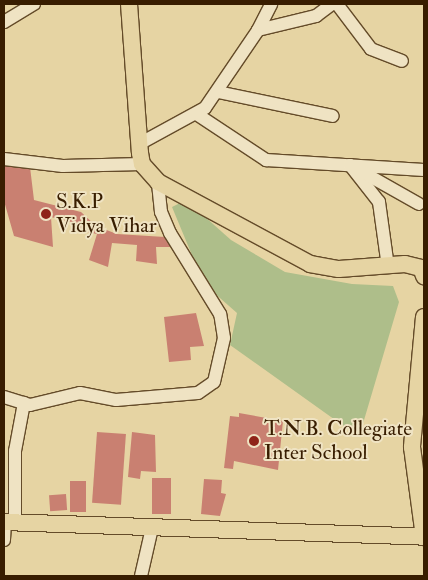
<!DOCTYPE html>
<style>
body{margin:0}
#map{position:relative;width:428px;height:580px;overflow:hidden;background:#e6d4a3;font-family:"IM FELL Double Pica",serif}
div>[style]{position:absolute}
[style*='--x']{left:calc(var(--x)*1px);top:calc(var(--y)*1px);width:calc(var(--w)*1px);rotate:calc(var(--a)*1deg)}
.green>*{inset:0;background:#aebe8a}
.building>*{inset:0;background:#c98071;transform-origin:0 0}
.roads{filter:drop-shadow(1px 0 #644b29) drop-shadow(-1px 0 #644b29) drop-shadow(0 1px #644b29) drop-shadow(0 -1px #644b29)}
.minor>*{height:12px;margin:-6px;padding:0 6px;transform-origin:6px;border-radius:6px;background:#efe3c3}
.major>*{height:16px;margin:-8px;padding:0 8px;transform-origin:8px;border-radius:8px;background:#e6d4a3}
.dots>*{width:14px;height:14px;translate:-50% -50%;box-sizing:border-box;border:2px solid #efe3c3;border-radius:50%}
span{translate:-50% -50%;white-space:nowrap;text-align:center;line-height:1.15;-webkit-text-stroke:4px #efe3c3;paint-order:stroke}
.poi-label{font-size:21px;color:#381d00}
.left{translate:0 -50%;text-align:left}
.frame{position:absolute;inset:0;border:5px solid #381d00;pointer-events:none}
</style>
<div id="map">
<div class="green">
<i style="clip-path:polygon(186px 200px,231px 240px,285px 272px,352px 284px,393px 286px,399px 302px,359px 437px,230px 345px,237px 313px,204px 284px,172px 207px)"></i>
</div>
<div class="building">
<i style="clip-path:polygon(4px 163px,30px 167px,34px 200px,81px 212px,96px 226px,117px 234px,165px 237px,171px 247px,156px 247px,157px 264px,136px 261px,137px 245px,112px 243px,108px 267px,89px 260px,97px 234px,76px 230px,75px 223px,51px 217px,53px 247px,14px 236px,4px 201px)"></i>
<i style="clip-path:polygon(196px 313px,204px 346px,190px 347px,191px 360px,169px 362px,164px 317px)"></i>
<i style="clip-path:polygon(239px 413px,283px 421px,278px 470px,234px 461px,233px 469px,224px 468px,230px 416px,239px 417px)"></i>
<i style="left:97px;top:432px;width:29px;height:71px;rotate:4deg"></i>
<i style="clip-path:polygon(132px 432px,155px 435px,156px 472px,141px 471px,140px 479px,128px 477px)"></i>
<i style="left:152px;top:478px;width:19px;height:36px"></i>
<i style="clip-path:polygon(204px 479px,222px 480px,221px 493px,226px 494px,220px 516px,201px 514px)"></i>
<i style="left:70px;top:481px;width:16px;height:31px"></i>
<i style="left:66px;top:494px;width:16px;height:17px;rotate:86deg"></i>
</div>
<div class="roads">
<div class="minor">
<i style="--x:337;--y:4;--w:56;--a:52.9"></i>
<i style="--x:371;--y:49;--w:33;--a:21"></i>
<i style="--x:4;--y:22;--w:35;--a:-31"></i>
<i style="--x:258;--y:30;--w:29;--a:-63"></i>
<i style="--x:218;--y:92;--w:117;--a:11.8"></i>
<i style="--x:198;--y:115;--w:82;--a:33.5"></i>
<i style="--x:266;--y:160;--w:158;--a:3.6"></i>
<i style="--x:139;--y:144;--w:75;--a:-28.6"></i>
<i style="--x:205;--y:108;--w:94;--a:-55.8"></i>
<i style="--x:258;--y:30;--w:60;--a:-13.6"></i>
<i style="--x:316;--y:16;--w:20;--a:-37"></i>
<i style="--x:4;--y:159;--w:59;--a:6.8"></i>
<i style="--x:63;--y:166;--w:79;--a:-1.5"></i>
<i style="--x:388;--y:267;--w:66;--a:-97.9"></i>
<i style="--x:379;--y:202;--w:47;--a:-128.1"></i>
<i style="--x:350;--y:165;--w:79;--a:29.5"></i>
<i style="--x:4;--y:397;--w:27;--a:17"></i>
<i style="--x:30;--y:405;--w:51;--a:-13.5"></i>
<i style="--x:80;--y:393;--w:37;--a:11"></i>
<i style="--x:116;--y:400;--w:82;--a:-4.9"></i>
<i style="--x:198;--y:393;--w:19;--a:-35"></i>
<i style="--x:214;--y:382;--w:45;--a:-77.2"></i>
<i style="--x:224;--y:338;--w:24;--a:-99"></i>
<i style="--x:220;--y:314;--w:95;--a:-121.7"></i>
<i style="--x:170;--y:233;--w:23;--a:-113"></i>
<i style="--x:161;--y:212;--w:30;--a:-96"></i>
<i style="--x:15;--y:522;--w:71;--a:-90"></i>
<i style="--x:15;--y:451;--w:49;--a:-79.4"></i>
<i style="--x:4;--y:540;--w:18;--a:-87"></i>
<i style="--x:141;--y:576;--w:49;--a:-77.1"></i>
</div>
<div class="major">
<i style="--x:129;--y:4;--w:149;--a:85.8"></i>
<i style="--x:140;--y:153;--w:11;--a:80"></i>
<i style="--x:142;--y:164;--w:24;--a:48"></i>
<i style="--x:158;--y:182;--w:173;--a:28.3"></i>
<i style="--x:310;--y:264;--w:29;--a:10"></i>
<i style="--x:339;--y:269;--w:66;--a:-4.3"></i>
<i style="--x:405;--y:264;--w:16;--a:14"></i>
<i style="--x:421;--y:268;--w:9;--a:69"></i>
<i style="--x:424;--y:317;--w:131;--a:95.3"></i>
<i style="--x:412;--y:447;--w:91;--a:82.4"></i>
<i style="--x:4;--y:522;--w:420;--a:2"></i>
</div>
</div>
<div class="dots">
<i style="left:46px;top:214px;background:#8f2418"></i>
<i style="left:254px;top:441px;background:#8f2418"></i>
</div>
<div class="poi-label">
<span class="left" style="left:56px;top:214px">S.K.P<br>Vidya Vihar</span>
<span class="left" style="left:264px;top:441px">T.N.B. Collegiate<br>Inter School</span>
</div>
<div class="frame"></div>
</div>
